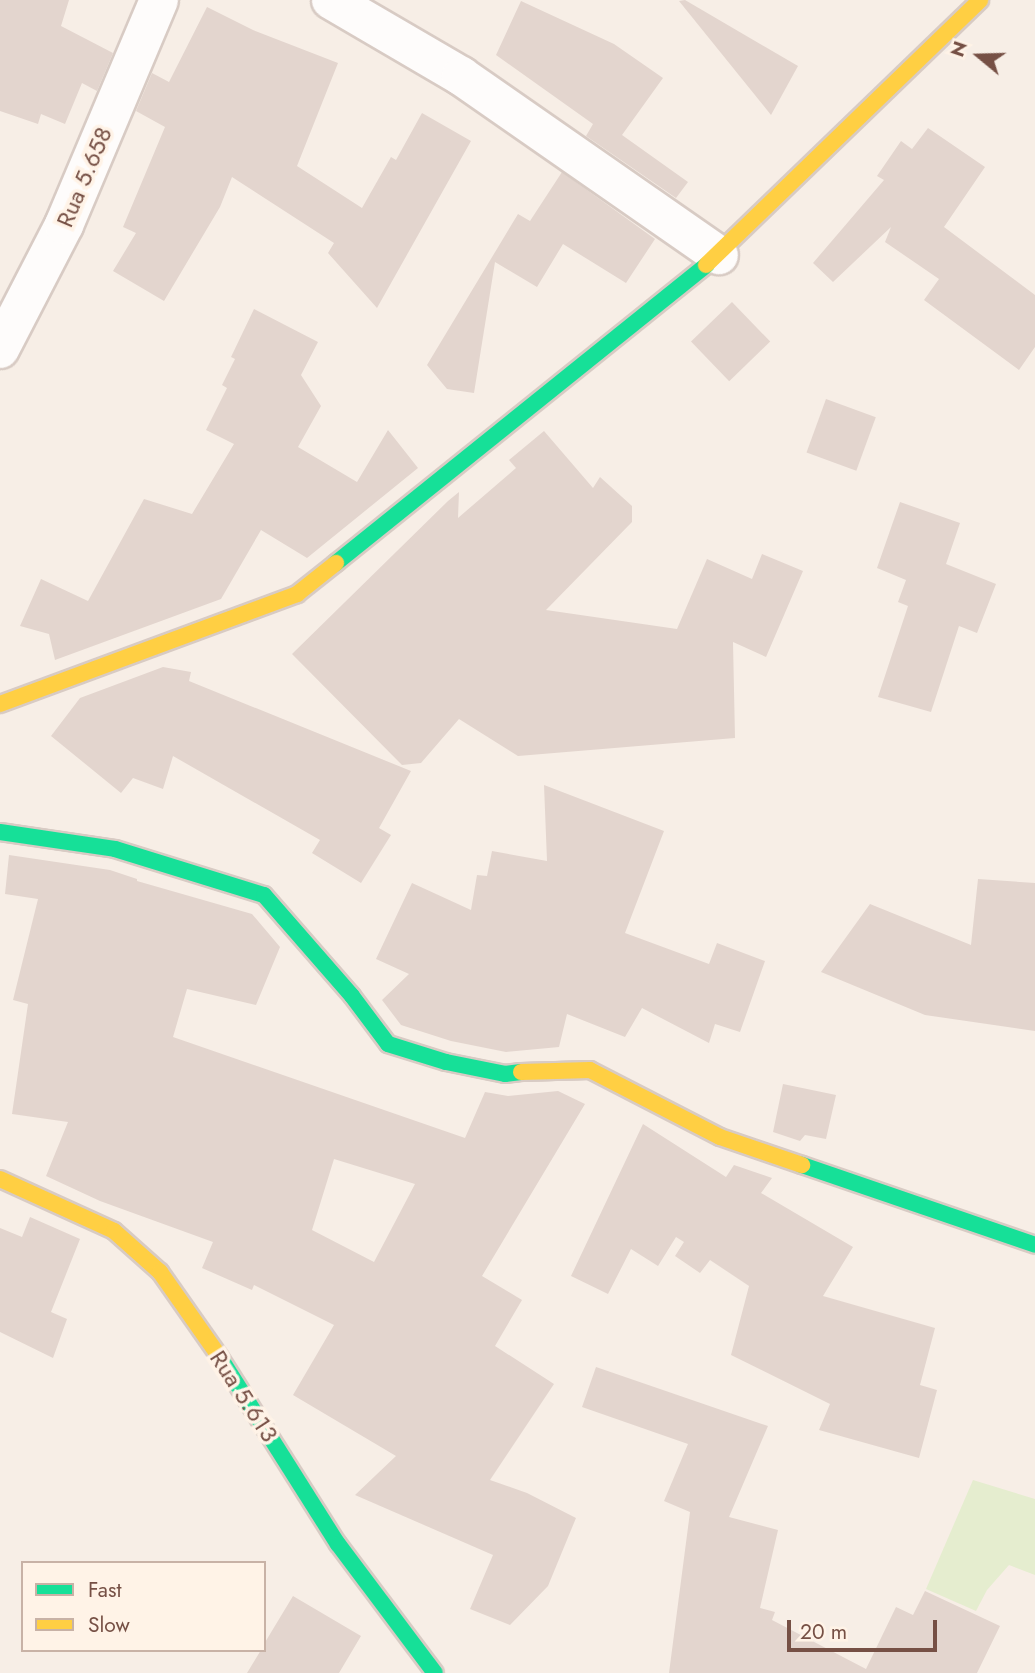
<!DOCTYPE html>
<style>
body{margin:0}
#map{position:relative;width:1035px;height:1673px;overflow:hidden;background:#f7eee6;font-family:Jost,sans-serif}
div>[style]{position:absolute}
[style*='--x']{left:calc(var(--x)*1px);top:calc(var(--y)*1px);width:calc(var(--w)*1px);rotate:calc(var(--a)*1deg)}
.green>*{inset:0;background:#e5edcf}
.building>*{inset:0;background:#e3d5ce;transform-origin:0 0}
.roads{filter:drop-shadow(2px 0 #d8cbc4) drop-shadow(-2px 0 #d8cbc4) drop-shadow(0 2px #d8cbc4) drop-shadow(0 -2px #d8cbc4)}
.street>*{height:38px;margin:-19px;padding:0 19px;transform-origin:19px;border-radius:19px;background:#fefcfb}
.fast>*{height:16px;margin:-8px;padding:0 8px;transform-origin:8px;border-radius:8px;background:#16e098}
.slow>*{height:16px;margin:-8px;padding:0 8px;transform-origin:8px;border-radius:8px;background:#ffcf43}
span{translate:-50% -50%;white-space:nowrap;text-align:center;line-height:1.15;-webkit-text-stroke:7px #fff3e7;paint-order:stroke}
.street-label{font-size:24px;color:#765045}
.legend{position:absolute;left:21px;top:1561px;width:245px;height:91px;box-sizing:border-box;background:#fff3e7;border:2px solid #c8b2a6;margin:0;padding:9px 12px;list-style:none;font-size:21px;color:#765045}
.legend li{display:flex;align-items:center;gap:14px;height:35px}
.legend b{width:35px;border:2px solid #c8b2a6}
.north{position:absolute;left:944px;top:21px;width:70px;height:70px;-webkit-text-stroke:5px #fff3e7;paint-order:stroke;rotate:289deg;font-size:19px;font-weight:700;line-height:28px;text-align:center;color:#765045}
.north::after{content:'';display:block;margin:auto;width:24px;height:32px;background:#765045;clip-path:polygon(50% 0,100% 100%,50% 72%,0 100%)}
.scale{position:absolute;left:787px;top:1620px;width:150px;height:32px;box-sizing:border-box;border:4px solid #765045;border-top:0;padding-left:9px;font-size:21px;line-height:24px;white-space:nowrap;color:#765045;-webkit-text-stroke:5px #fff3e7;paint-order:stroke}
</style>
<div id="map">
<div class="green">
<i style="clip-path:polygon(973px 1480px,1035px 1499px,1035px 1575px,1009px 1565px,987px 1590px,976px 1611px,926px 1589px)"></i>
</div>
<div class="building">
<i style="clip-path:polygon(0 0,69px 0,61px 26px,113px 53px,97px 91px,82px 83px,65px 124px,41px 114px,38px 124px,0 111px)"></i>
<i style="clip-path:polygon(685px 0,798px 66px,771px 115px,679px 1px)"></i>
<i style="clip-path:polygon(521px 1px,614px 44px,663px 78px,622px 135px,688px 182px,676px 198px,586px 136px,593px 124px,496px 55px)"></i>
<i style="clip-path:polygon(207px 7px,253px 30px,338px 63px,297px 166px,362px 208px,391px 157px,396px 160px,422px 113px,471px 141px,377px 308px,328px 253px,334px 243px,232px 177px,220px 207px,164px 301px,113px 271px,136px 233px,123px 227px,165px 127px,136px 111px,152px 73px,169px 82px)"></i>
<i style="clip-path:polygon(928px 128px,985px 167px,944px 227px,1035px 295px,1035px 347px,1019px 370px,924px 300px,939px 279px,885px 242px,891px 227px,833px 282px,813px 263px,884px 180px,877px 176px,901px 141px,912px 149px)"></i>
<i style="clip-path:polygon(562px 172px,655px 239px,626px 283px,563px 244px,537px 287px,495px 262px,474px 393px,447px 389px,427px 365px,518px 214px,530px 221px)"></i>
<i style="left:732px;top:302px;width:55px;height:57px;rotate:46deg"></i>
<i style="clip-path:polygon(254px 309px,318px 342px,301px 375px,321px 406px,298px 447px,357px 482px,388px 430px,418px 468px,307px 558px,261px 530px,221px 599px,55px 660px,49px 634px,20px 626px,41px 579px,88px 601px,144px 499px,192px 514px,234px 444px,206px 430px,227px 388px,222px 385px,235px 359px,231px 357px)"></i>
<i style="left:826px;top:399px;width:53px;height:57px;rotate:20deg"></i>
<i style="clip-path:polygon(544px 431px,593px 488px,600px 477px,632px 506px,632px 522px,546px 610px,677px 629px,707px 559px,752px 579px,762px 554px,803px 571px,766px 657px,733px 642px,735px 738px,518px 756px,459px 719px,421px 763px,402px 765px,292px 654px,448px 501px,459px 492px,458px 518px,516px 468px,509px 460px)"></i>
<i style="clip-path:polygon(900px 502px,960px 523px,946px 564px,996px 584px,977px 633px,959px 626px,931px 712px,878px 697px,908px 606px,898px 602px,906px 580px,877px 568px)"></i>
<i style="clip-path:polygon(163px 667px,191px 672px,189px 681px,411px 771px,379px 828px,391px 835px,361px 883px,312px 853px,320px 840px,173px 756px,163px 789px,133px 778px,121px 793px,51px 736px,80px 698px)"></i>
<i style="clip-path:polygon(544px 785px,664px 831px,625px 933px,709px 964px,717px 943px,765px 961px,740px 1032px,715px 1024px,709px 1043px,642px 1008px,625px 1037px,567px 1014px,559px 1047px,506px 1052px,451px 1041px,401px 1025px,382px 1000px,409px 974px,376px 959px,412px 883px,471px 910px,477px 875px,487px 876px,492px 851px,547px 861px)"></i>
<i style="clip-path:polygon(evenodd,9px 855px,110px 870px,137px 879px,137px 881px,252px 914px,280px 947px,256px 1005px,187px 989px,173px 1037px,465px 1138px,485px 1092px,508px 1096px,558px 1091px,585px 1104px,482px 1276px,522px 1300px,495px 1346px,554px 1384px,490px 1480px,527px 1493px,576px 1518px,548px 1586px,510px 1625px,470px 1609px,493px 1555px,355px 1495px,396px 1456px,293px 1395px,334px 1325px,254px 1285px,252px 1290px,202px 1268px,213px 1242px,100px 1201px,46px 1176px,68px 1122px,12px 1114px,28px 1004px,13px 1000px,38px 899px,5px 894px,9px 855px,334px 1159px,415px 1184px,374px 1262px,312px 1230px,334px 1159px)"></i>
<i style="clip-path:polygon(978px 879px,1035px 883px,1035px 1031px,925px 1015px,821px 972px,870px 904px,971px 945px)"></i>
<i style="clip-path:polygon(783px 1084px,836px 1095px,826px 1139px,805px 1135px,800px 1141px,773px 1132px)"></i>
<i style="clip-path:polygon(643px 1124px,726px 1177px,734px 1165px,772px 1178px,761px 1193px,853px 1247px,823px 1296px,935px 1328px,920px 1385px,937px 1390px,919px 1458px,819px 1430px,830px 1404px,731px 1355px,749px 1286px,710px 1260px,700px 1273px,675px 1256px,684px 1242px,676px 1237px,658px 1266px,631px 1249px,608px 1294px,571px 1276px)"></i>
<i style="clip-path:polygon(30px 1217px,80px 1239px,51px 1312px,67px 1319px,53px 1358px,0 1332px,0 1228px,22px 1237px)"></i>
<i style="clip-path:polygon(596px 1367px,768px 1426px,729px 1517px,778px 1530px,760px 1608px,775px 1612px,772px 1620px,866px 1669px,896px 1607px,913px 1615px,925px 1591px,1000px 1626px,977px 1673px,669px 1673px,690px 1512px,664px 1501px,688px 1444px,582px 1407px)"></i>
<i style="clip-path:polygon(293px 1596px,361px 1636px,339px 1673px,247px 1673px,261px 1650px,264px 1650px,264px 1644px)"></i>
</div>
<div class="roads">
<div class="street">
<i style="--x:331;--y:0;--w:151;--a:30.3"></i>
<i style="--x:461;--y:76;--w:314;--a:34.8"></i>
<i style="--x:0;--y:349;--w:140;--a:-62.7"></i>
<i style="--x:64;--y:225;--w:244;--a:-67.1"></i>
</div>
<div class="fast">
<i style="--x:336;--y:563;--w:475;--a:-38.8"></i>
<i style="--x:0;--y:832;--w:116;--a:8.4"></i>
<i style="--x:115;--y:849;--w:156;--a:17.2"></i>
<i style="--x:264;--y:895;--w:134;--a:48.9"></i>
<i style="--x:352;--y:996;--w:60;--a:53.1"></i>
<i style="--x:388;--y:1044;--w:61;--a:17.2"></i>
<i style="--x:446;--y:1062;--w:60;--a:11.5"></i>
<i style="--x:505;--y:1074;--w:16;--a:-7"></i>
<i style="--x:802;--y:1165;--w:246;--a:18.9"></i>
<i style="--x:219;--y:1356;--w:222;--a:57.7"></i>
<i style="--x:338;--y:1544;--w:161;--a:53.1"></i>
</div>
<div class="slow">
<i style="--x:706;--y:265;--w:381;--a:-44"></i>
<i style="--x:0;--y:704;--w:317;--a:-20.3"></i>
<i style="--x:297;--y:594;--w:50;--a:-38.5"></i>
<i style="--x:521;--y:1072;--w:69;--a:-1.7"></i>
<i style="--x:590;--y:1070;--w:146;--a:27.3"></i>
<i style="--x:720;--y:1137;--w:87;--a:18.9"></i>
<i style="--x:0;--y:1179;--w:125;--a:24.5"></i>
<i style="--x:114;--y:1231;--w:62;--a:41.7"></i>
<i style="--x:160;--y:1272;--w:103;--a:54.9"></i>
</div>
</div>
<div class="street-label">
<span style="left:84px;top:177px;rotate:-67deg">Rua 5.658</span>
<span style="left:244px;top:1396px;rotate:57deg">Rua 5.613</span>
</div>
<ul class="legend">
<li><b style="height:9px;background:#16e098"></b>Fast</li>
<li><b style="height:9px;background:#ffcf43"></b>Slow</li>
</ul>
<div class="north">N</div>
<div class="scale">20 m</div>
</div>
